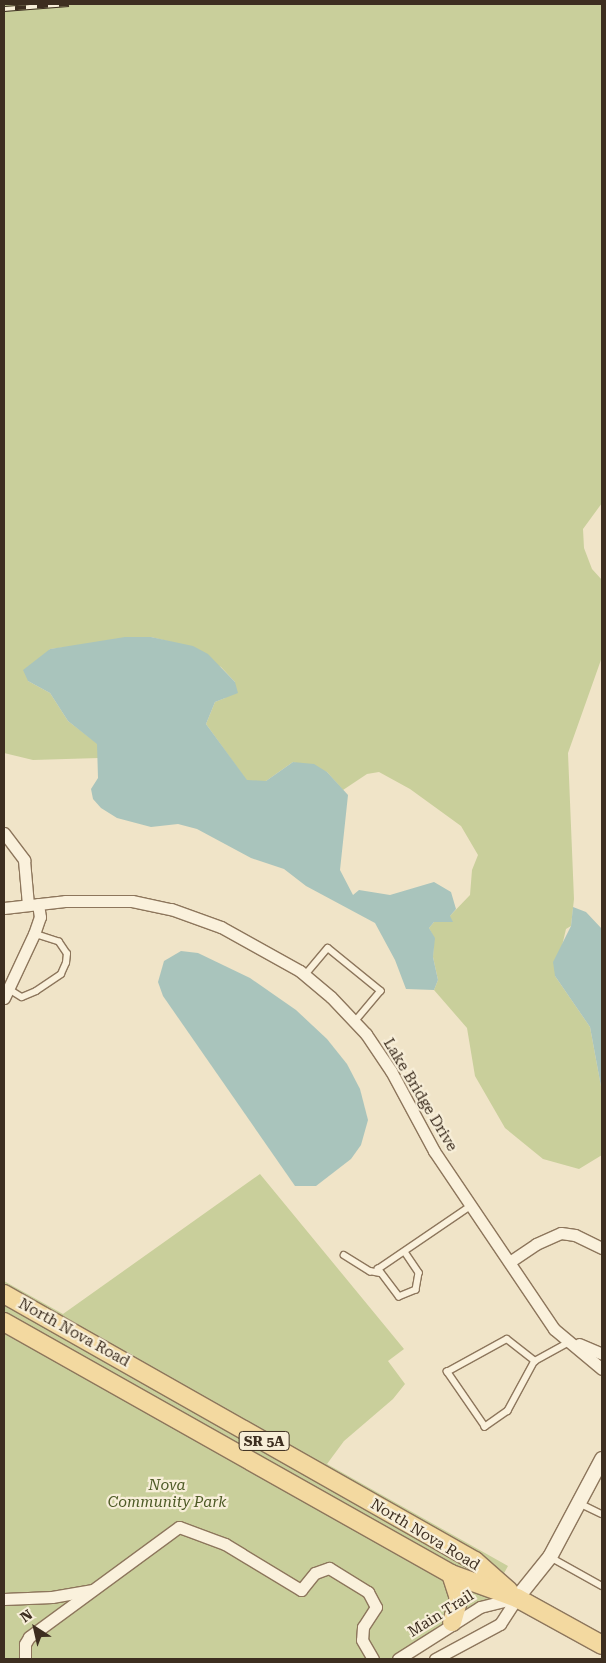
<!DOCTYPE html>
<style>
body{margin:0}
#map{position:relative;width:606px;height:1663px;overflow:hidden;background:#f0e4c8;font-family:"Roboto Serif",serif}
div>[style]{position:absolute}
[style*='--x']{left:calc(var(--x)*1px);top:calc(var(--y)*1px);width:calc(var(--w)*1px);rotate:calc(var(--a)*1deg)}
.green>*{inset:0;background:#c9cf9b}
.water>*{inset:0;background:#a9c4bc}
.roads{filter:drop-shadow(1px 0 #8d765c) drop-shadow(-1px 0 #8d765c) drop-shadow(0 1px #8d765c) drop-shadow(0 -1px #8d765c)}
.service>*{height:5.5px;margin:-2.75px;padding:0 2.75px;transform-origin:2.75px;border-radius:2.75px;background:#faf1dc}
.minor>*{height:11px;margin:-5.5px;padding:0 5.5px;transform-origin:5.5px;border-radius:5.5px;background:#faf1dc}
.tertiary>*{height:14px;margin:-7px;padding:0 7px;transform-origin:7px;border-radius:7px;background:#faf1dc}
.primary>*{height:18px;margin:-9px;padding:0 9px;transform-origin:9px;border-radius:9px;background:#f3d9a0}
.rail>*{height:5.5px;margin-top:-2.75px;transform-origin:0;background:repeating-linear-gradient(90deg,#f7eed8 0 11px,#3d2e20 0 22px);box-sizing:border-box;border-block:1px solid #3d2e20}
span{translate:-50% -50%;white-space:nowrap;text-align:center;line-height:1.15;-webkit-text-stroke:4.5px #f7eed8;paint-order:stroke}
.shield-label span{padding:1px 4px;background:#f7eed8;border:1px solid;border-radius:4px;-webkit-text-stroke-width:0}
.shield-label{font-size:14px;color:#3d2e20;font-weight:700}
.street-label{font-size:15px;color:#3d2e20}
.park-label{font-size:15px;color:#4d5a26;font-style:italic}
.frame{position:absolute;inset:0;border:5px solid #3d2e20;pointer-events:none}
.north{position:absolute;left:10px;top:1603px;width:50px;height:50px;-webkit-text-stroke:4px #f7eed8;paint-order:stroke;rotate:325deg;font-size:14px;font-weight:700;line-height:20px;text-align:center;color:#3d2e20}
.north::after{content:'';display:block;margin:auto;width:18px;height:22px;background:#3d2e20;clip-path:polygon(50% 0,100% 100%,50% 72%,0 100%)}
</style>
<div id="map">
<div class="green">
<i style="clip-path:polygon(4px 4px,602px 4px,602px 503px,583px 529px,584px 548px,592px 569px,602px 580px,602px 657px,568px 753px,574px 899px,571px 926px,566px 929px,555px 976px,590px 1027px,602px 1092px,602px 1155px,579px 1169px,543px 1159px,505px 1128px,475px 1076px,467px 1028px,434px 990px,438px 980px,433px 957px,434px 938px,429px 928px,434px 922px,445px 921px,470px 895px,472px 870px,478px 855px,461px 826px,410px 789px,379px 772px,367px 774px,343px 790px,327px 772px,293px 762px,266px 781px,247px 781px,206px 724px,215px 702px,225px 698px,235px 682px,221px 667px,171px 642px,151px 637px,50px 649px,28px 681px,50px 693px,68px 721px,98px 744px,99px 758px,33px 760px,4px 753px)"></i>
<i style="clip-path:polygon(260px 1174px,404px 1349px,388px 1361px,405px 1384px,393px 1399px,344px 1441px,327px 1464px,508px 1566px,487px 1604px,398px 1659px,4px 1659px,4px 1281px,63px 1314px)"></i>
</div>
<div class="water">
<i style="clip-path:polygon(125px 637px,151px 637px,193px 646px,208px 654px,235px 682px,238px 693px,215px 702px,206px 724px,247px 780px,266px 781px,293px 762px,314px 764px,327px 772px,348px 795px,340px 870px,353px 895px,359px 890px,390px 895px,434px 882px,451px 892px,456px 909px,450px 916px,453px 922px,434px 922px,429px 928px,435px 938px,433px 957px,438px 980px,434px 990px,406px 989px,395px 960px,375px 923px,306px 886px,284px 869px,251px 858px,197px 829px,178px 824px,151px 827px,117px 818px,101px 808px,93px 799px,91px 789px,98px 778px,97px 744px,68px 721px,50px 693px,28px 681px,23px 670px,50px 649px)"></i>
<i style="clip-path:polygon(573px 907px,586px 912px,602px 929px,602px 1092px,590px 1027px,555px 976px,553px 962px,571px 926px)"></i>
<i style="clip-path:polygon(181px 951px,198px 953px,250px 978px,296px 1010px,327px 1039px,347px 1064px,360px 1089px,368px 1120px,361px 1145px,351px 1159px,316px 1186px,295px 1186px,163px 996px,158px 982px,164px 961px)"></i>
</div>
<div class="roads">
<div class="service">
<i style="--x:305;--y:975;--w:35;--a:-50"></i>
<i style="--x:328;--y:948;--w:68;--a:39.1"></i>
<i style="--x:381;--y:991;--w:40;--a:130"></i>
<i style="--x:9;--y:989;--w:15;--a:32"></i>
<i style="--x:22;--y:997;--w:15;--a:-23"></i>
<i style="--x:36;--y:991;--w:30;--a:-34"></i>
<i style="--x:61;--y:974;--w:12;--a:-66"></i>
<i style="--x:66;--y:963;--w:9;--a:-84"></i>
<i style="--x:67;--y:954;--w:14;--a:-124"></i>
<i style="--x:59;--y:942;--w:26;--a:-162"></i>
<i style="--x:405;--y:1252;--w:25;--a:56"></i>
<i style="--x:419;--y:1273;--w:17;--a:100"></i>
<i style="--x:416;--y:1290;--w:18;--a:158"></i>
<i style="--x:399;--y:1297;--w:35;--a:-127"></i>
<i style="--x:378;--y:1269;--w:114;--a:-34.2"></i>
<i style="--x:344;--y:1255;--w:31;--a:32"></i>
<i style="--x:370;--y:1271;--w:10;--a:11"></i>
<i style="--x:535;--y:1361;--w:57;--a:118.4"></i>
<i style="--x:508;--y:1411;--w:28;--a:145"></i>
<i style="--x:485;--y:1427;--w:67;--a:-124.6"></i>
<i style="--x:447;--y:1372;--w:68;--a:-28.8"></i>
<i style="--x:507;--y:1339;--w:36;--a:38"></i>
<i style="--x:535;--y:1361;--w:39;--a:-29"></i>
<i style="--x:579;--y:1503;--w:25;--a:26"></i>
<i style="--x:550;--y:1557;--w:60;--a:29.1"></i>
</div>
<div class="minor">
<i style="--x:4;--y:833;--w:34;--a:53"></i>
<i style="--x:24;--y:860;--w:45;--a:84.9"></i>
<i style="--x:4;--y:908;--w:61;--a:-6.5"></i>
<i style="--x:65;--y:901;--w:67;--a:0"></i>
<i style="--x:132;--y:901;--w:40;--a:12"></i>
<i style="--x:171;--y:909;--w:53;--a:19.8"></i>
<i style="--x:221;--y:927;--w:90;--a:29.1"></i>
<i style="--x:300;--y:971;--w:40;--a:40"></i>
<i style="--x:331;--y:997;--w:51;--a:46.6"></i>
<i style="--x:366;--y:1034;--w:45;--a:56"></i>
<i style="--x:391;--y:1071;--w:91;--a:61.7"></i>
<i style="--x:434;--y:1151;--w:215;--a:56"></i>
<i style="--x:554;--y:1329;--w:62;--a:39.8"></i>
<i style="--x:4;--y:998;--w:71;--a:-64.9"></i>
<i style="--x:34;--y:934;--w:18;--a:-71"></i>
<i style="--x:40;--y:917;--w:13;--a:-99"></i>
<i style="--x:511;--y:1261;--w:30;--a:-34"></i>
<i style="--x:536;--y:1244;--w:27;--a:-24"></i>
<i style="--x:561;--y:1233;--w:14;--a:8"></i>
<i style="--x:575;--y:1235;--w:30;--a:26"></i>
<i style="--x:579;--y:1344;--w:25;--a:23"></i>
<i style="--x:4;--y:1599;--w:48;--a:-2.4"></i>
<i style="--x:52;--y:1597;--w:40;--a:-10"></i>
<i style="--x:25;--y:1659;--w:15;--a:-90"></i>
<i style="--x:25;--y:1644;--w:8;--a:-60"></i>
<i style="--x:29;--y:1637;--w:186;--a:-36.3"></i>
<i style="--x:179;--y:1527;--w:49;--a:20.3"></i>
<i style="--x:225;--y:1544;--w:89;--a:31.2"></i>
<i style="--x:301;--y:1590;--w:22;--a:-51"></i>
<i style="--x:315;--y:1573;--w:15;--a:-20"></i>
<i style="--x:329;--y:1568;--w:46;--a:31.6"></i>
<i style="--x:368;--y:1592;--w:17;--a:62"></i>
<i style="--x:376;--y:1607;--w:24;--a:123"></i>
<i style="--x:363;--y:1627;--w:13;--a:94"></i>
<i style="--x:362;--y:1640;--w:22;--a:60"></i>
<i style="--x:398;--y:1659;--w:97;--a:-32.4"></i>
<i style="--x:480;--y:1607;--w:34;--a:-14"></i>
<i style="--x:435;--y:1659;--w:74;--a:-28.3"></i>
<i style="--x:500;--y:1624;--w:31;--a:-57"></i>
</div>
<div class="tertiary">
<i style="--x:517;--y:1598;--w:53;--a:-51.2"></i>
<i style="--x:550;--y:1557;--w:111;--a:-62"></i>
</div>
<div class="primary">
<i style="--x:4;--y:1294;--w:541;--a:29.55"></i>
<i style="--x:475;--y:1561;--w:45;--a:41.4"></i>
<i style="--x:4;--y:1322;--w:513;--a:29.41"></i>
<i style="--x:451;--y:1574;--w:70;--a:20"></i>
<i style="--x:517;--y:1598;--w:97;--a:28.9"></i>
<i style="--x:451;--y:1574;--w:25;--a:72"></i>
<i style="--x:459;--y:1598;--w:25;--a:106"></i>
</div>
</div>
<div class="rail">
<i style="--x:4;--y:9;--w:65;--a:-4.4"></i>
</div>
<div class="shield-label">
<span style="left:264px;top:1441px">SR 5A</span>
</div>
<div class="street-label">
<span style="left:420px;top:1095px;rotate:59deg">Lake Bridge Drive</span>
<span style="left:74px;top:1333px;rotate:29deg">North Nova Road</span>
<span style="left:425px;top:1535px;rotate:31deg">North Nova Road</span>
<span style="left:441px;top:1614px;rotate:-32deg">Main Trail</span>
</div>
<div class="park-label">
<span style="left:167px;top:1494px">Nova<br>Community Park</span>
</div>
<div class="frame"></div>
<div class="north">N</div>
</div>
